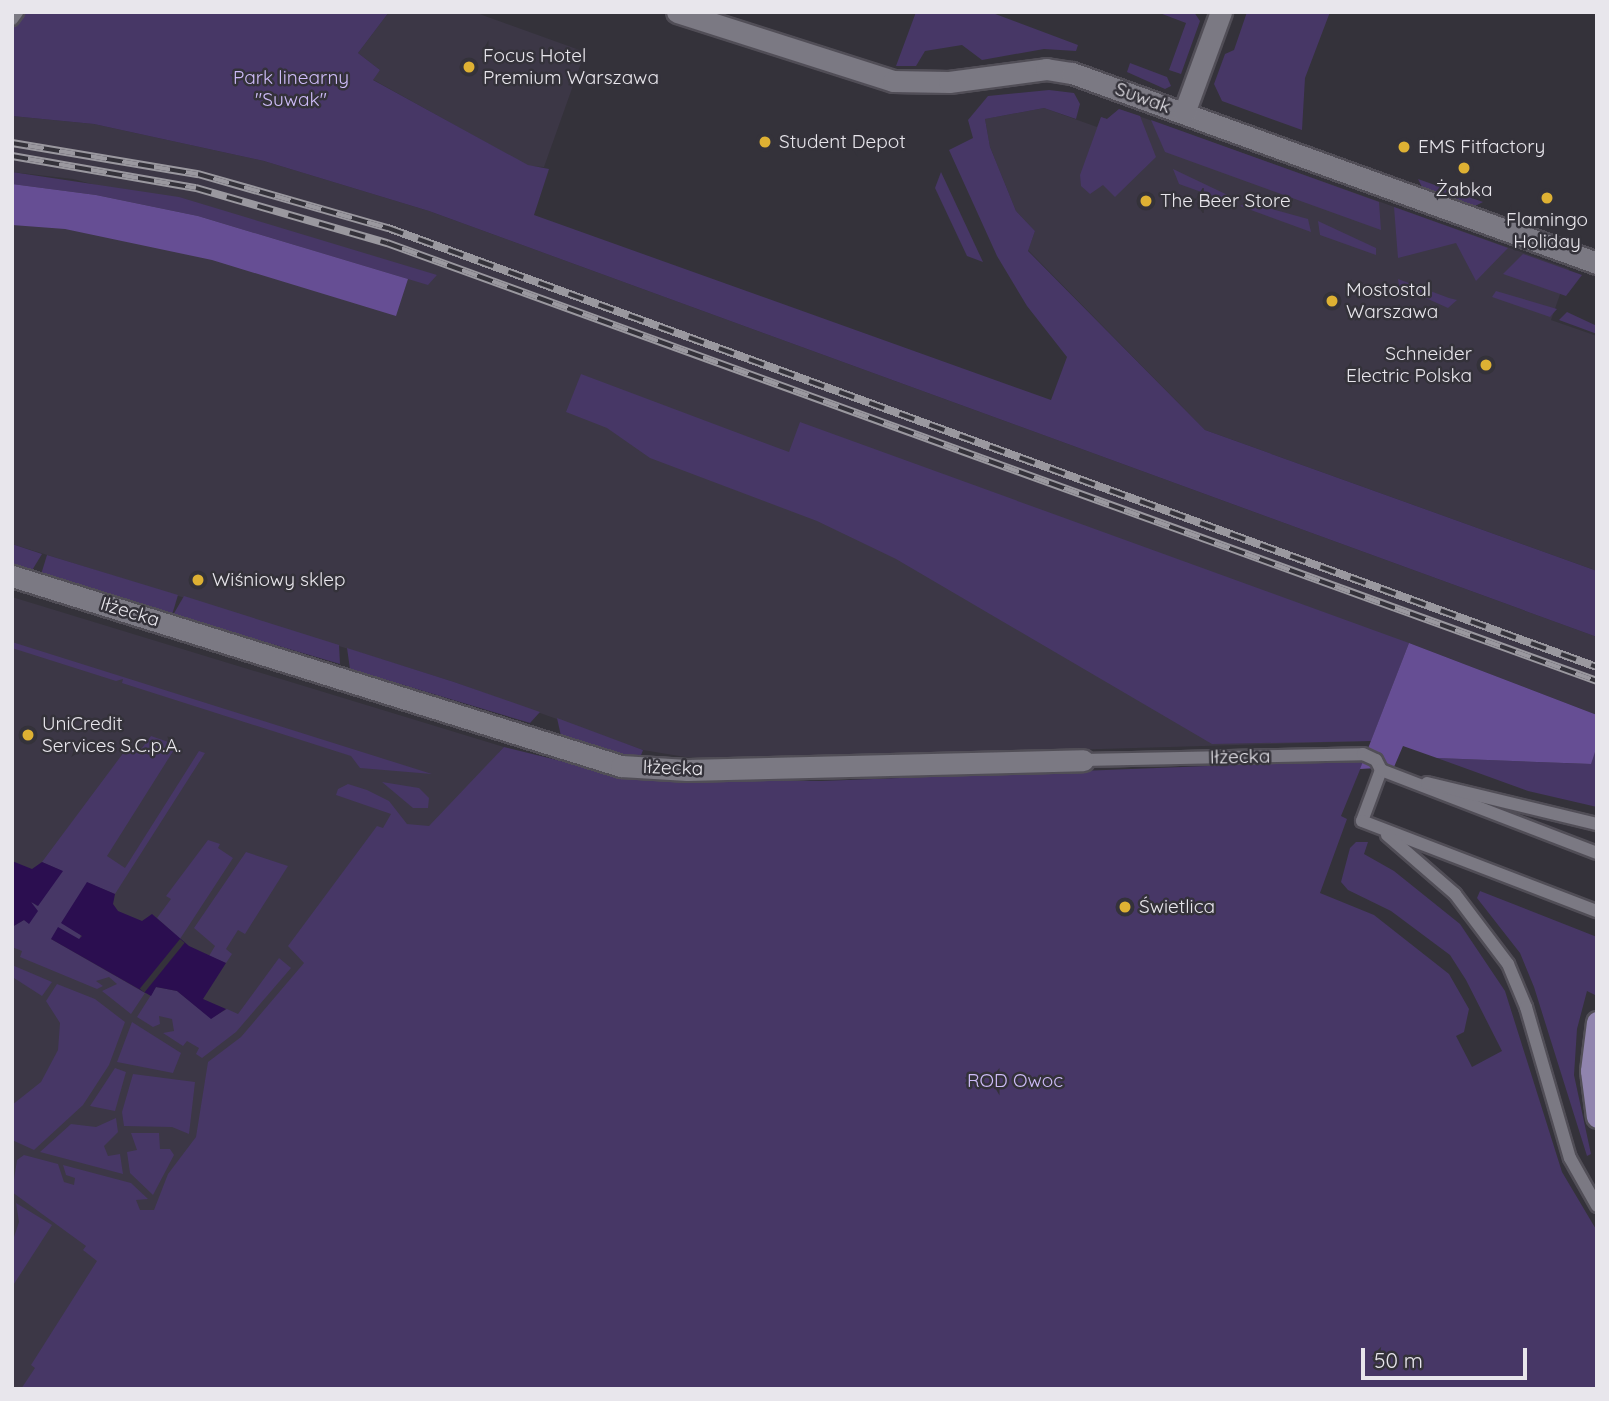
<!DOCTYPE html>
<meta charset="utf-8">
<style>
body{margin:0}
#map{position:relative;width:1609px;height:1401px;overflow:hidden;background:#34323a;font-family:Quicksand,sans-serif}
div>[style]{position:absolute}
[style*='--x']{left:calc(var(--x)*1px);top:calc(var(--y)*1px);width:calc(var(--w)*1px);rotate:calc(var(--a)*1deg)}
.built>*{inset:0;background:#3c3746}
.green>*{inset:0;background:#473766;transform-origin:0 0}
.forest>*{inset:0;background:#664e94}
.water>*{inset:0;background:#2b0e50}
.pier>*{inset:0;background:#34323a;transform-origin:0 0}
.roads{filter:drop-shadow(2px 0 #514e57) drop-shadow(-2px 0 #514e57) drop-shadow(0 2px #514e57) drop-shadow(0 -2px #514e57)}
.service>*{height:12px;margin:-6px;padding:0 6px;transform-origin:6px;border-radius:6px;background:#7b7983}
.minor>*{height:21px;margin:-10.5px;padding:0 10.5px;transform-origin:10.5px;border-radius:10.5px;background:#7b7983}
.primary>*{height:21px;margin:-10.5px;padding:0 10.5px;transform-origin:10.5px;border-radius:10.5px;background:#9084ae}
.rail>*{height:8px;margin-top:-4px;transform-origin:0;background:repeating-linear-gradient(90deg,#34323a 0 16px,#9a989f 0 32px);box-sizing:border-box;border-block:2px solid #9a989f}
.dots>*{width:19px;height:19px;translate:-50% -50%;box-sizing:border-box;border:4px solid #34323a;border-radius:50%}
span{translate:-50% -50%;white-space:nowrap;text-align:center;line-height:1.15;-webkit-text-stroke:5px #34323a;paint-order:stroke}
.poi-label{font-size:19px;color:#e8e6ec}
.left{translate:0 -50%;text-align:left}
.right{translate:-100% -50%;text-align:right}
.park-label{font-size:19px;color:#cebcf8}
.street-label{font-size:19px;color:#e8e6ec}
.frame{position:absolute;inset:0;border:14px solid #e8e6ec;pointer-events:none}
.scale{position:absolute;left:1361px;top:1348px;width:166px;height:32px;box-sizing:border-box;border:4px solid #e8e6ec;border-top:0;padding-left:9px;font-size:21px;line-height:24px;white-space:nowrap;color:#e8e6ec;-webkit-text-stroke:5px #34323a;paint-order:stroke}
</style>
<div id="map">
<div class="built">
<i style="clip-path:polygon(389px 12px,474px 12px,585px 52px,544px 167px,528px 166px,372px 79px,380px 70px,358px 53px)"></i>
<i style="clip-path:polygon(1044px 108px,1097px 127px,1101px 117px,1107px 119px,1119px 109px,1569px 269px,1551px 320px,1597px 336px,1597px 571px,1205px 430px,1028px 250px,1035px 231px,1016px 211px,990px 147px,985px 119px)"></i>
<i style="clip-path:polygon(12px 116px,94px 124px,264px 161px,429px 211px,1597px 637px,1597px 715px,1409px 643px,1371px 741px,731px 760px,685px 757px,643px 750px,454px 682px,12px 544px,12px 184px,437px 276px,73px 179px,12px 172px)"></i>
<i style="clip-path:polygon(12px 597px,504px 747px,440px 819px,64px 1389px,12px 1389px)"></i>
</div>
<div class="green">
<i style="clip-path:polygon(12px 12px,389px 12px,358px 53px,380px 70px,373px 80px,528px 165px,549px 169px,534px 215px,1051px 400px,1067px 357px,1027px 306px,997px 256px,949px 150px,973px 138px,968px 120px,988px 96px,1049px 90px,1074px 93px,1080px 104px,1076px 119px,1044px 108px,985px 119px,990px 147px,1016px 211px,1035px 231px,1028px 251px,1205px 430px,1597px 571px,1597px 637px,429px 211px,264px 161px,94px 124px,12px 116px)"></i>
<i style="clip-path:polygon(916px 12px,990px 12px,1078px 45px,1076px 51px,1044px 49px,982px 60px,962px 45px,925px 51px,916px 66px,896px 66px)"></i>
<i style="clip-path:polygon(1157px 12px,1194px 12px,1200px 21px,1181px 74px,1169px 70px,1186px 23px)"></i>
<i style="clip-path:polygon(1247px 12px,1330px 12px,1305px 78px,1302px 130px,1222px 101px,1214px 84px,1225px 54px,1234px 50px)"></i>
<i style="clip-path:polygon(1130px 63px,1167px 77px,1171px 86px,1165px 89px,1127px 72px)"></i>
<i style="clip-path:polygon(1119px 109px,1140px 116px,1156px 157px,1115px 197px,1103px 185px,1090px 194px,1081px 186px,1080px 175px,1101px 117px,1107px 119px)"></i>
<i style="clip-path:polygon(1151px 120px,1379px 202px,1381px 230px,1165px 152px)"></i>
<i style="clip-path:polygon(1173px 169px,1236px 199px,1232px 203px,1179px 184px)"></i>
<i style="clip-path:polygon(12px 172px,179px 197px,437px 275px,428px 285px,198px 216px,96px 195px,12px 184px)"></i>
<i style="clip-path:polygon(941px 172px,983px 262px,967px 256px,935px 188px)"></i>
<i style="clip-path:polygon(1418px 179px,1483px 202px,1473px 207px,1423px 189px)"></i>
<i style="clip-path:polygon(1247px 202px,1308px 219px,1311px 232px,1240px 206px)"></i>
<i style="clip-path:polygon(1394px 207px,1508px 248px,1476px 281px,1456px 243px,1398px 258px)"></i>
<i style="clip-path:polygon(1318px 221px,1376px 248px,1376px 255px,1320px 235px)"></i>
<i style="clip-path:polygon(1523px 254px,1582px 275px,1566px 296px,1503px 274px)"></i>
<i style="clip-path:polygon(1398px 279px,1449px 298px,1457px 300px,1448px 308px,1399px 286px)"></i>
<i style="clip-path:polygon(1496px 291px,1557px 309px,1550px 317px,1492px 297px)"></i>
<i style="clip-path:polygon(1567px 312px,1597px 326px,1597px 334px,1559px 320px)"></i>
<i style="clip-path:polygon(581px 374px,789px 452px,800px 422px,1409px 643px,1371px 741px,1212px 744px,896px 559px,817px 521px,650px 458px,607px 428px,566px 412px)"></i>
<i style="clip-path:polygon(12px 544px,42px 554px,31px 572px,12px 567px)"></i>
<i style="left:47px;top:555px;width:137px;height:21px;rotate:17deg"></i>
<i style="clip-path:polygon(184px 596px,339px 645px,340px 664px,173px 615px)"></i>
<i style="clip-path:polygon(12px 642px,432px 774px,360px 768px,351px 756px,122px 683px,123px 679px,116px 681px,12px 648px)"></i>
<i style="clip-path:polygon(347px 648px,454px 682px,540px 712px,530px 723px,350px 669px)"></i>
<i style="clip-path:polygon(557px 718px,643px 750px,640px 758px,636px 761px,561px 736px)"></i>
<i style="clip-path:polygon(151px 736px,177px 745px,107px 856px,125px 868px,199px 751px,205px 753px,115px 894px,88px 883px,80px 939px,51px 939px,145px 993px,131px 1014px,102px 991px,117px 984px,109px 977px,96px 981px,103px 986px,97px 989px,20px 957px,22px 951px,12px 947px,12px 927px,24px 920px,29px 923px,32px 901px,37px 906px,62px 871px,42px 862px,127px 748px,142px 748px)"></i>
<i style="clip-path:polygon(1597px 746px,1597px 807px,1528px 791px,1437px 758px,1590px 764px)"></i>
<i style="clip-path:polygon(504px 747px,630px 778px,821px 781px,1364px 760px,1341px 816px,1347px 819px,1320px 893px,1374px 915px,1449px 974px,1469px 1009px,1464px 1032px,1456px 1036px,1472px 1067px,1502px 1051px,1466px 980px,1450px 955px,1391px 911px,1348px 890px,1341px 882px,1350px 848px,1356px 842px,1368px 842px,1364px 854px,1394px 871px,1460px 924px,1505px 991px,1562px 1172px,1597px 1231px,1597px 1389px,21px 1389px,35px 1368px,31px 1365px,97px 1261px,83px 1250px,86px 1246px,12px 1192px,17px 1160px,24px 1155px,58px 1164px,64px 1182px,74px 1185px,75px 1178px,66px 1175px,63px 1165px,131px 1183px,148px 1199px,136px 1200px,140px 1210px,154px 1210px,168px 1174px,196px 1137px,208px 1062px,241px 1037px,304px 963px,288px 946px,377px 826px,383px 828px,391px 814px,336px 795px,338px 789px,348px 784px,367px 790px,389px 801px,407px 824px,429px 826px)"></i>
<i style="clip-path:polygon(382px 782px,419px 788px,429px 798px,428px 808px,413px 808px)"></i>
<i style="clip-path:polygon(208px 840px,220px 844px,218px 848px,233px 858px,180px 939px,157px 918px,171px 899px,166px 896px)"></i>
<i style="clip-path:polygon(246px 852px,288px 866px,245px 934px,238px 930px,226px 949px,232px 954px,226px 963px,209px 956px,215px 946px,194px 928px)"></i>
<i style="clip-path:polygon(1480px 891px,1597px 937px,1597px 996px,1587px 991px,1577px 1029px,1574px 1075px,1591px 1154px,1587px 1156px,1534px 987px,1520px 953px,1477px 898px)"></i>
<i style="clip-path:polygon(279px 958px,291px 968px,236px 1032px,202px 1058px,196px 1054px,199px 1048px,187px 1041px,183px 1046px,163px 1033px,174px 1031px,172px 1019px,159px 1016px,160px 1024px,153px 1027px,137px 1017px,156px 987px,177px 991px,211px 1018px,227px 1009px,238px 1014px)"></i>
<i style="clip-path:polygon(12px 965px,52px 982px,42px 996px,14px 978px)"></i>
<i style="clip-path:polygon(57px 984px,95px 999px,125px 1022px,109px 1065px,83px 1105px,34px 1150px,12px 1140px,12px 1105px,41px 1082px,58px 1050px,60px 1023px,46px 1001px)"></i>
<i style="clip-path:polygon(132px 1022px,181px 1053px,173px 1073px,117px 1062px)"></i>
<i style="clip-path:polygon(115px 1068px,126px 1072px,115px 1111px,90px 1106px)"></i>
<i style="clip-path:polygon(133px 1074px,195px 1082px,189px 1134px,172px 1127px,124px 1126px,122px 1112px)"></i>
<i style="clip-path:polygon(116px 1118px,118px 1132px,104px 1146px,108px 1156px,120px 1154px,123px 1174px,40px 1152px,71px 1124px,96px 1127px)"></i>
<i style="clip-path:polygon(131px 1133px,159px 1133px,160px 1149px,170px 1149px,174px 1155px,153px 1195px,130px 1173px,127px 1152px,137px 1150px)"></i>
<i style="clip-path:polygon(16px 1203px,52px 1225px,12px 1287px,12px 1243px,19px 1222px)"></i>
</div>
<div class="forest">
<i style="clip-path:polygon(12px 184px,96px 195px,198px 216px,408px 279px,396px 316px,212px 260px,65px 229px,12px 225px)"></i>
<i style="clip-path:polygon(1409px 643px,1597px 715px,1597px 746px,1591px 764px,1437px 758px,1403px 746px,1394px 767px,1360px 769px)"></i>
</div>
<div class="water">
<i style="clip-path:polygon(12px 861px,32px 869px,42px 862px,63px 871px,38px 906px,31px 902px,38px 911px,29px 924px,24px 920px,12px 927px)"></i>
<i style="clip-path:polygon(87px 882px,115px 894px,113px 904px,118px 911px,142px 921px,152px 914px,189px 946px,226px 963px,203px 999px,226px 1009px,211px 1019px,177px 991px,156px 987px,151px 996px,51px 939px,58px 927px,79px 939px,82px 936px,61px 923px)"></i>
</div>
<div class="pier">
<i style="left:180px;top:939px;width:6px;height:64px;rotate:39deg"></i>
</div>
<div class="roads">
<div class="service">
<i style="--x:12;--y:19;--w:9;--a:-54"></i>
<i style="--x:1083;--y:764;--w:4;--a:-90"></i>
<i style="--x:1083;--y:760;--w:280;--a:-1.2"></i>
<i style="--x:1363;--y:754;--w:14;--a:25"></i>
<i style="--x:1376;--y:760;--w:11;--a:63"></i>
<i style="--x:1381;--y:770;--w:54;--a:110.4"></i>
<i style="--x:1362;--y:821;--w:252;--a:21"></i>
<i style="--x:1381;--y:770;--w:231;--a:21"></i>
<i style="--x:1427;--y:783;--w:175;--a:13.6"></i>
<i style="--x:1387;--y:835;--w:90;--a:40.9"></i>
<i style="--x:1455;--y:894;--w:88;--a:52.9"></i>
<i style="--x:1508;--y:964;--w:47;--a:67.3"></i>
<i style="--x:1526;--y:1007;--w:157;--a:73.8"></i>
<i style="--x:1570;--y:1158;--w:55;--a:60.6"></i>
</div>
<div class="minor">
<i style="--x:677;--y:12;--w:227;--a:17.7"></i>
<i style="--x:893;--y:81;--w:56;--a:1"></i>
<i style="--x:949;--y:82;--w:98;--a:-7.6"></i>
<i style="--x:1046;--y:69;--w:26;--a:9"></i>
<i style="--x:1072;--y:73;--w:558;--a:19.9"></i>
<i style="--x:1184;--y:113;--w:108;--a:-69.9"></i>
<i style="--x:12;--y:576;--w:638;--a:17.33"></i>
<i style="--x:621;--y:766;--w:66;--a:3.5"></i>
<i style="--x:687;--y:770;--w:396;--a:-1.4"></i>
</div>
<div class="primary">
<i style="--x:1597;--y:1022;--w:49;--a:97"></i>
<i style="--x:1591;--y:1071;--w:46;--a:82.6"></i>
</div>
</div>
<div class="rail">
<i style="--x:12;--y:143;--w:189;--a:9.5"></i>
<i style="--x:198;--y:174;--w:198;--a:15.9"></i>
<i style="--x:388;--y:228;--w:1286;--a:19.96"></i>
<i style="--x:12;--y:156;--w:187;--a:9.9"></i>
<i style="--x:196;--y:188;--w:199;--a:16.1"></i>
<i style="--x:387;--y:243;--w:1287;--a:19.9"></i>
</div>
<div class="dots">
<i style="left:469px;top:67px;background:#deb133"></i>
<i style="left:765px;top:142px;background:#deb133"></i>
<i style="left:1404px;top:147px;background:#deb133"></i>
<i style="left:1464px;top:168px;background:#deb133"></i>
<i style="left:1547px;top:198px;background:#deb133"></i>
<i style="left:1146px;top:201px;background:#deb133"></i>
<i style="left:1332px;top:301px;background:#deb133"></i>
<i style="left:1486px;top:365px;background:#deb133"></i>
<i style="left:198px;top:580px;background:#deb133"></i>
<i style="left:28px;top:735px;background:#deb133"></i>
<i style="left:1125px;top:907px;background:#deb133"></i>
</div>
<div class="poi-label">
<span class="left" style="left:483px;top:67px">Focus Hotel<br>Premium Warszawa</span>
<span class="left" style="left:779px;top:142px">Student Depot</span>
<span class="left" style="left:1418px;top:147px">EMS Fitfactory</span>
<span style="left:1464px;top:190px">Żabka</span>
<span class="left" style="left:1160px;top:201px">The Beer Store</span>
<span style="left:1547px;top:231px">Flamingo<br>Holiday</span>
<span class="left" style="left:1346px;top:301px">Mostostal<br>Warszawa</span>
<span class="right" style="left:1472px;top:365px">Schneider<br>Electric Polska</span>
<span class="left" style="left:212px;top:580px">Wiśniowy sklep</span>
<span class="left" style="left:42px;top:735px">UniCredit<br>Services S.C.p.A.</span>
<span class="left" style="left:1139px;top:907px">Świetlica</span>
</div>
<div class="park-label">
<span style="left:291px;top:89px">Park linearny<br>"Suwak"</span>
<span style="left:1015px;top:1081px">ROD Owoc</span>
</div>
<div class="street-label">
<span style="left:1143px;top:98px;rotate:20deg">Suwak</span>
<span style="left:130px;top:612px;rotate:17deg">Iłżecka</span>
<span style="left:1240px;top:757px;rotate:-1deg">Iłżecka</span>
<span style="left:673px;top:768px;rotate:2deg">Iłżecka</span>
</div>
<div class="frame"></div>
<div class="scale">50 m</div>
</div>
